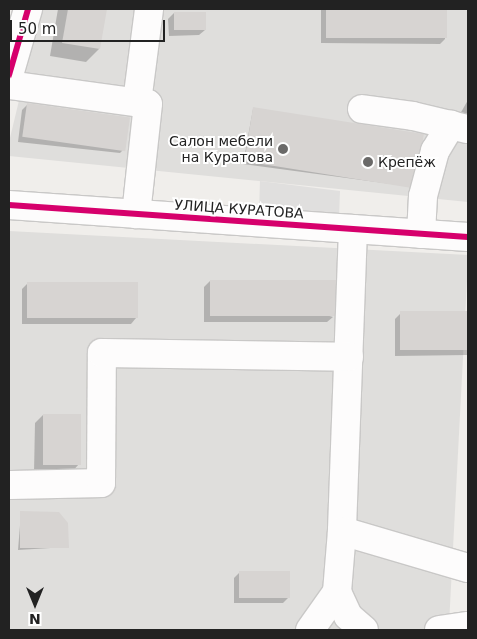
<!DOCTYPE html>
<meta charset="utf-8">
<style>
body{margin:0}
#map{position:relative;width:477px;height:639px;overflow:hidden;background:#f0eeeb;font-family:"DejaVu Sans",sans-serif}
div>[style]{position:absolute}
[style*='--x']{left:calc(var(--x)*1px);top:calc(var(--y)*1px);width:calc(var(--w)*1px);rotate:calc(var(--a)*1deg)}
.residential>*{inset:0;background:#dfdedc;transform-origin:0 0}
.parking>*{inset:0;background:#e0dfde}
.shadow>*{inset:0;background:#0003}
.building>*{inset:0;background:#d7d4d2;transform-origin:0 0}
.roads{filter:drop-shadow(1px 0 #c9c8c7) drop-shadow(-1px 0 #c9c8c7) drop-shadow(0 1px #c9c8c7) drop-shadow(0 -1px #c9c8c7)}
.minor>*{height:28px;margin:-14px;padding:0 14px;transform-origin:14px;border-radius:14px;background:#fdfcfc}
.cycleway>*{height:6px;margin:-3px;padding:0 3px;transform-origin:3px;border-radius:3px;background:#d6006c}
.dots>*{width:14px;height:14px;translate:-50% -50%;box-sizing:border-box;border:2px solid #fff;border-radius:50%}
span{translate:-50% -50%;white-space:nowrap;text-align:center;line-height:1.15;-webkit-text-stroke:4px #fff;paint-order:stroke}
.poi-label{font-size:14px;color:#222}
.right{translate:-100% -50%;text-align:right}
.left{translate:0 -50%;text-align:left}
.street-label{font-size:14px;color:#222}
.frame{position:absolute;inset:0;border:10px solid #222;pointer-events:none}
.north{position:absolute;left:10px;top:579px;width:50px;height:50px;-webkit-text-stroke:4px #fff;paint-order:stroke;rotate:180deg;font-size:14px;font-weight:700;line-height:20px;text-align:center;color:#222}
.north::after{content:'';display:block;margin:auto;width:18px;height:22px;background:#222;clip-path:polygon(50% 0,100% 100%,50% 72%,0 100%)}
.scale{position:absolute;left:10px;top:20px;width:155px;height:22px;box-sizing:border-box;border:2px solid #222;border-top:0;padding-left:6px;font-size:15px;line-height:18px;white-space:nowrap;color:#222;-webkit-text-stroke:4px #fff;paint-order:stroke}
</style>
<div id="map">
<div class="residential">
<i style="clip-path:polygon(41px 9px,468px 9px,468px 202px,9px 156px,9px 142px)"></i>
<i style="left:9px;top:231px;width:460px;height:399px;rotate:3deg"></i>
</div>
<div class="parking">
<i style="clip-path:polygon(260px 181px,340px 191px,339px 217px,259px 212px)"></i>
</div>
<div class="shadow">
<i style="clip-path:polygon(58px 9px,105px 9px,99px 49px,86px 62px,50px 56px)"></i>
<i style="clip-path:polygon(304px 9px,446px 9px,445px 39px,440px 44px,321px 43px,321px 9px)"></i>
<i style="clip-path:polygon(174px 13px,205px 30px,199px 35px,169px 36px,168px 19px)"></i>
<i style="clip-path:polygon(468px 100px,468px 117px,460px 114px)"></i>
<i style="clip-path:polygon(27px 105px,125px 148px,120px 153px,18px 142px,22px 110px)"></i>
<i style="clip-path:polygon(253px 109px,409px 183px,406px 186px,243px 164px)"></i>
<i style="clip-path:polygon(210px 281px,333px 317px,327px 322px,204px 322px,204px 287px)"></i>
<i style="clip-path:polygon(28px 283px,136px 318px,131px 324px,22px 324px,22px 289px)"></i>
<i style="clip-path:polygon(468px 312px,468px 355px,395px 356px,395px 319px,401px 313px)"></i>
<i style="clip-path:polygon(43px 415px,79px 464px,71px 473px,34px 472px,35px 423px)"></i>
<i style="clip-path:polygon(21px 513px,67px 547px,18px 550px)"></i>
<i style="clip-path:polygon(239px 573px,289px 597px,283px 603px,234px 603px,234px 578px)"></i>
</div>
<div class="building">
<i style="clip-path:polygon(68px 9px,107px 9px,100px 49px,62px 43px)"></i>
<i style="left:326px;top:9px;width:121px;height:29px"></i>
<i style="left:174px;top:12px;width:32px;height:18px"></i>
<i style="left:27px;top:103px;width:104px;height:34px;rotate:8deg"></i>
<i style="left:253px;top:107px;width:173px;height:55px;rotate:9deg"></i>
<i style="left:210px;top:280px;width:126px;height:36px"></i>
<i style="left:27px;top:282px;width:111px;height:36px"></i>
<i style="left:468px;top:311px;width:39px;height:68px;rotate:90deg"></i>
<i style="left:43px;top:414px;width:38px;height:51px"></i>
<i style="clip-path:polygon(20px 511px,59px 512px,68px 523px,69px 548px,20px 548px)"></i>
<i style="left:239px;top:571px;width:51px;height:27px"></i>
</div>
<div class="roads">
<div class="minor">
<i style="--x:9;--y:75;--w:69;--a:-73.9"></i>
<i style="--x:9;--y:85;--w:140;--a:7.8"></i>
<i style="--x:148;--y:104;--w:111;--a:96.2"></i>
<i style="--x:137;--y:102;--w:94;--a:-82.6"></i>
<i style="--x:362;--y:109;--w:51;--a:7.8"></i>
<i style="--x:413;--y:116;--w:56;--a:13.5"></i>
<i style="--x:9;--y:205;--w:460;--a:4"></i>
<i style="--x:353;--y:229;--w:302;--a:92.1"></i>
<i style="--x:342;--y:531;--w:131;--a:16.4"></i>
<i style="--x:421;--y:234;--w:38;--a:-87"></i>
<i style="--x:423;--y:196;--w:47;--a:-75.1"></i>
<i style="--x:435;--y:151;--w:31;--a:-59"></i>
<i style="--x:9;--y:485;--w:92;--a:-1.2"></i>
<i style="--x:101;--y:483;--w:130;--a:-89.6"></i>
<i style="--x:102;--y:353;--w:247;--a:0.9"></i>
<i style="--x:337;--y:592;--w:26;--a:65"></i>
<i style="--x:348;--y:616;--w:21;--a:41"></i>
<i style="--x:310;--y:630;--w:47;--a:-54.6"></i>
<i style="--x:337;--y:592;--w:61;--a:-85.3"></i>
<i style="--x:439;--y:630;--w:29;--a:-8"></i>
</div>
</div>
<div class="cycleway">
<i style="--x:9;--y:75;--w:69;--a:-73.9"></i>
<i style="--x:9;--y:205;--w:460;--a:4"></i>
</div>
<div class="dots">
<i style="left:283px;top:149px;background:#6a6968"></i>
<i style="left:368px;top:162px;background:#6a6968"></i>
</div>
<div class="poi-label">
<span class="right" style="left:273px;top:149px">Салон мебели<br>на Куратова</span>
<span class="left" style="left:378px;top:162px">Крепёж</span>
</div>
<div class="street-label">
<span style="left:239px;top:209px;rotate:4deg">УЛИЦА КУРАТОВА</span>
</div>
<div class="frame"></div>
<div class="north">N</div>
<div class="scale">50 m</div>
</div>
